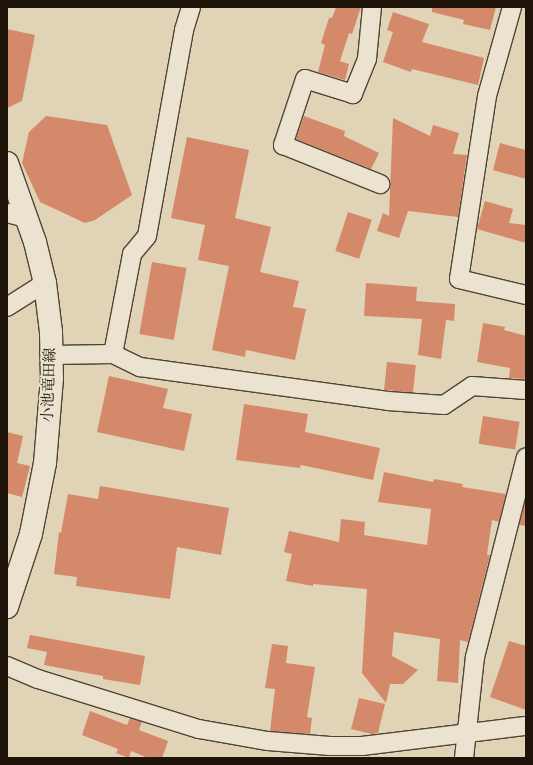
<!DOCTYPE html>
<meta charset="utf-8">
<style>
body{margin:0}
#map{position:relative;width:533px;height:765px;overflow:hidden;background:#e1d3b6;font-family:"Sorts Mill Goudy","Noto Serif JP",serif}
div>[style]{position:absolute}
[style*='--x']{left:calc(var(--x)*1px);top:calc(var(--y)*1px);width:calc(var(--w)*1px);rotate:calc(var(--a)*1deg)}
.building>*{inset:0;background:#d3896a;transform-origin:0 0}
.roads{filter:drop-shadow(1px 0 #504435) drop-shadow(-1px 0 #504435) drop-shadow(0 1px #504435) drop-shadow(0 -1px #504435)}
.street>*{height:18px;margin:-9px;padding:0 9px;transform-origin:9px;border-radius:9px;background:#ece2d0}
.secondary>*{height:22px;margin:-11px;padding:0 11px;transform-origin:11px;border-radius:11px;background:#ece2d0}
span{translate:-50% -50%;white-space:nowrap;text-align:center;line-height:1.15;-webkit-text-stroke:3.5px #ece2d0;paint-order:stroke}
.street-label{font-size:15px;color:#1f140a}
.frame{position:absolute;inset:0;border:8px solid #1f140a;pointer-events:none}
</style>
<div id="map">
<div class="building">
<i style="clip-path:polygon(336px 7px,361px 7px,352px 34px,349px 33px,340px 61px,349px 64px,345px 80px,318px 72px,325px 45px,321px 43px,329px 18px,332px 18px)"></i>
<i style="clip-path:polygon(432px 7px,496px 7px,490px 30px,463px 24px,464px 20px,432px 12px)"></i>
<i style="clip-path:polygon(393px 12px,429px 24px,422px 42px,484px 58px,478px 85px,412px 69px,411px 72px,383px 62px,393px 32px,387px 30px)"></i>
<i style="clip-path:polygon(7px 29px,35px 35px,22px 101px,7px 108px)"></i>
<i style="clip-path:polygon(46px 116px,107px 125px,132px 195px,95px 220px,85px 223px,40px 202px,22px 163px,29px 132px)"></i>
<i style="clip-path:polygon(304px 116px,345px 131px,344px 136px,379px 153px,371px 169px,296px 139px)"></i>
<i style="clip-path:polygon(393px 118px,430px 136px,433px 125px,459px 133px,453px 154px,467px 155px,458px 217px,408px 211px,399px 238px,377px 231px,383px 213px,389px 216px)"></i>
<i style="clip-path:polygon(187px 137px,249px 150px,235px 218px,271px 227px,260px 272px,299px 281px,293px 307px,306px 309px,295px 360px,246px 350px,245px 357px,212px 350px,229px 266px,198px 260px,205px 225px,171px 218px)"></i>
<i style="clip-path:polygon(500px 143px,526px 150px,526px 179px,493px 170px)"></i>
<i style="clip-path:polygon(485px 201px,513px 209px,509px 223px,526px 225px,526px 243px,477px 229px)"></i>
<i style="left:348px;top:212px;width:25px;height:41px;rotate:18deg"></i>
<i style="left:152px;top:262px;width:35px;height:73px;rotate:10deg"></i>
<i style="clip-path:polygon(366px 283px,417px 287px,416px 301px,455px 304px,454px 321px,446px 320px,441px 359px,418px 355px,422px 319px,364px 316px)"></i>
<i style="clip-path:polygon(483px 323px,505px 327px,504px 330px,526px 336px,526px 379px,509px 378px,510px 368px,477px 362px)"></i>
<i style="left:387px;top:362px;width:29px;height:28px;rotate:6deg"></i>
<i style="clip-path:polygon(109px 376px,168px 389px,163px 408px,192px 414px,184px 451px,97px 432px)"></i>
<i style="clip-path:polygon(244px 404px,308px 414px,305px 432px,380px 448px,373px 480px,301px 465px,300px 468px,236px 460px)"></i>
<i style="left:483px;top:416px;width:37px;height:28px;rotate:9deg"></i>
<i style="clip-path:polygon(7px 432px,23px 436px,17px 463px,30px 466px,22px 497px,7px 493px)"></i>
<i style="clip-path:polygon(384px 472px,433px 482px,434px 479px,463px 484px,462px 487px,506px 494px,499px 522px,492px 520px,487px 555px,490px 555px,468px 642px,460px 640px,458px 683px,437px 681px,440px 639px,394px 632px,392px 656px,418px 670px,403px 684px,390px 684px,386px 703px,362px 673px,367px 589px,313px 584px,313px 586px,286px 581px,292px 554px,284px 552px,289px 531px,339px 542px,341px 519px,365px 522px,364px 535px,427px 545px,431px 509px,378px 502px)"></i>
<i style="clip-path:polygon(100px 486px,229px 508px,221px 555px,177px 547px,170px 599px,76px 586px,77px 577px,54px 574px,59px 532px,61px 533px,68px 494px,98px 499px)"></i>
<i style="clip-path:polygon(526px 499px,526px 526px,519px 525px)"></i>
<i style="clip-path:polygon(30px 635px,145px 656px,140px 685px,103px 679px,103px 676px,44px 665px,47px 652px,27px 648px)"></i>
<i style="clip-path:polygon(509px 641px,526px 646px,526px 710px,490px 697px)"></i>
<i style="clip-path:polygon(272px 644px,288px 646px,286px 663px,315px 667px,307px 717px,312px 718px,310px 734px,270px 731px,275px 689px,265px 688px)"></i>
<i style="clip-path:polygon(359px 698px,385px 704px,378px 733px,372px 734px,351px 729px)"></i>
<i style="clip-path:polygon(90px 711px,127px 725px,130px 718px,142px 722px,139px 730px,168px 741px,162px 758px,148px 758px,131px 751px,129px 758px,116px 753px,118px 749px,82px 735px)"></i>
</div>
<div class="roads">
<div class="street">
<i style="--x:372;--y:7;--w:52;--a:95.5"></i>
<i style="--x:367;--y:59;--w:38;--a:112"></i>
<i style="--x:353;--y:94;--w:50;--a:-162.6"></i>
<i style="--x:305;--y:79;--w:70;--a:108.4"></i>
<i style="--x:283;--y:145;--w:105;--a:21.9"></i>
<i style="--x:512;--y:7;--w:92;--a:105.7"></i>
<i style="--x:487;--y:96;--w:185;--a:98.7"></i>
<i style="--x:459;--y:279;--w:69;--a:13.4"></i>
<i style="--x:7;--y:213;--w:20;--a:15"></i>
<i style="--x:7;--y:307;--w:45;--a:-32.3"></i>
<i style="--x:113;--y:354;--w:102;--a:-79.2"></i>
<i style="--x:132;--y:254;--w:23;--a:-50"></i>
<i style="--x:147;--y:236;--w:209;--a:-79.8"></i>
<i style="--x:184;--y:30;--w:24;--a:-73"></i>
<i style="--x:51;--y:355;--w:62;--a:-0.9"></i>
<i style="--x:113;--y:354;--w:30;--a:26"></i>
<i style="--x:140;--y:367;--w:250;--a:7.8"></i>
<i style="--x:388;--y:401;--w:56;--a:4.1"></i>
<i style="--x:444;--y:405;--w:34;--a:-34"></i>
<i style="--x:472;--y:386;--w:54;--a:4.2"></i>
<i style="--x:7;--y:666;--w:34;--a:23"></i>
<i style="--x:38;--y:679;--w:169;--a:17.3"></i>
<i style="--x:199;--y:729;--w:70;--a:9.9"></i>
<i style="--x:268;--y:741;--w:62;--a:4.6"></i>
<i style="--x:330;--y:746;--w:32;--a:0"></i>
<i style="--x:362;--y:746;--w:165;--a:-7"></i>
<i style="--x:464;--y:758;--w:102;--a:-83.8"></i>
<i style="--x:475;--y:657;--w:206;--a:-75.7"></i>
</div>
<div class="secondary">
<i style="--x:7;--y:163;--w:84;--a:70.5"></i>
<i style="--x:35;--y:242;--w:42;--a:76.3"></i>
<i style="--x:45;--y:283;--w:49;--a:83"></i>
<i style="--x:51;--y:332;--w:46;--a:88.8"></i>
<i style="--x:52;--y:378;--w:85;--a:94.7"></i>
<i style="--x:45;--y:463;--w:72;--a:101.2"></i>
<i style="--x:31;--y:534;--w:77;--a:108.2"></i>
</div>
</div>
<div class="street-label">
<span style="left:50px;top:385px;rotate:-88deg">小池竜田線</span>
</div>
<div class="frame"></div>
</div>
